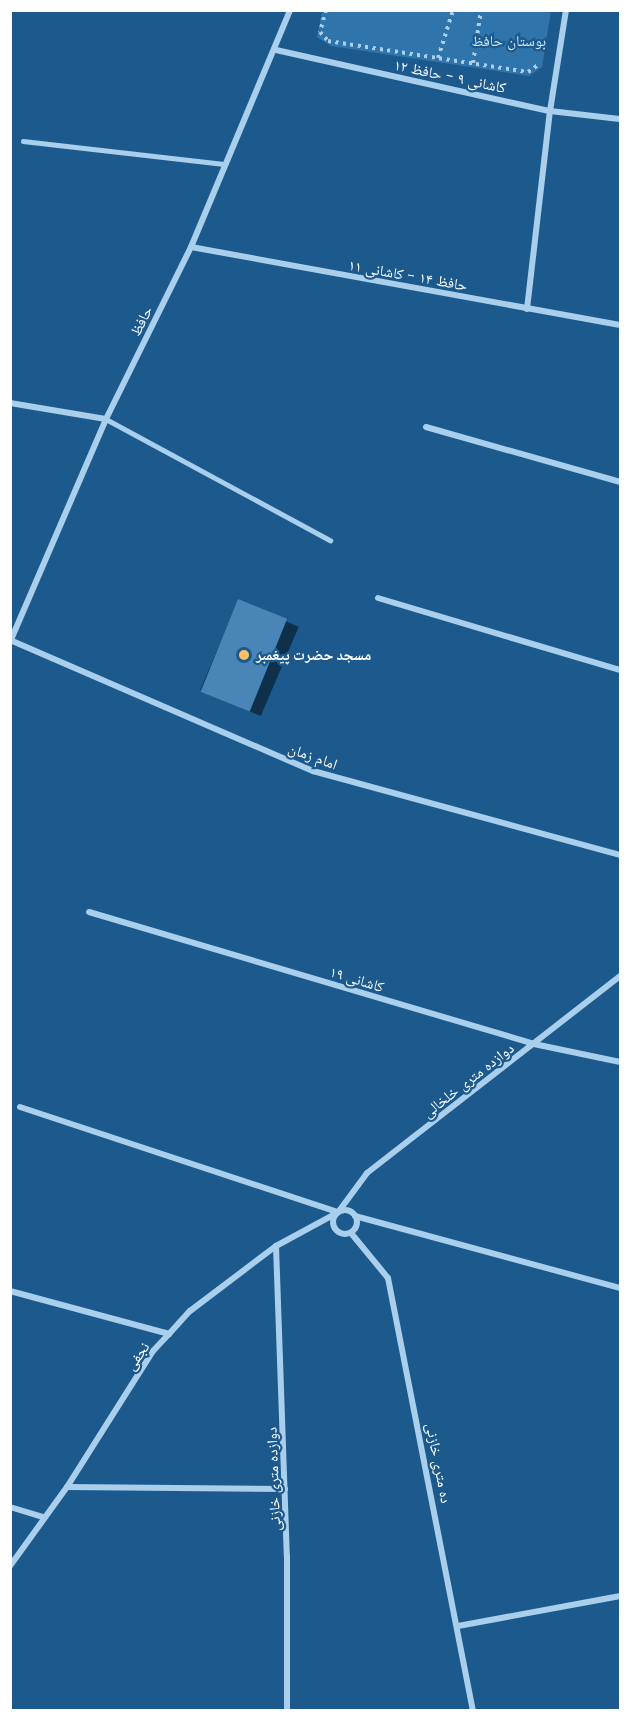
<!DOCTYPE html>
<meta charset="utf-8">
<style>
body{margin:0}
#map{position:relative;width:631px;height:1721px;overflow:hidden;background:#1c5a8d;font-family:Poppins,"Noto Naskh Arabic",sans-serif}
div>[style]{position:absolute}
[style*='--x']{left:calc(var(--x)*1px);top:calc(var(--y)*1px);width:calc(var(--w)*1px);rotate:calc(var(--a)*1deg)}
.green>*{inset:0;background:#2f74ab}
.shadow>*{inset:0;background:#0007;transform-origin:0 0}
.building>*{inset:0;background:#4986b7;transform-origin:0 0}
.path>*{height:4px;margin-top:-2px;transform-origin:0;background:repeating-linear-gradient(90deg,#a9cfed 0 3px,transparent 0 7.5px)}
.service>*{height:4.5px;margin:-2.25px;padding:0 2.25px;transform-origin:2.25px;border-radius:2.25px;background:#a9cfed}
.minor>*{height:6px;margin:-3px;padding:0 3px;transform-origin:3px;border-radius:3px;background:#a9cfed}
.minor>.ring{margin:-3px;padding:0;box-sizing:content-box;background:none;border:6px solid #a9cfed;border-radius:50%}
.dots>*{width:16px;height:16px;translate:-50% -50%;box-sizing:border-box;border:3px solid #1c5a8d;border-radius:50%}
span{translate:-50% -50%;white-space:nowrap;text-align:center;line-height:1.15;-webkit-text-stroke:4.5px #1c5a8d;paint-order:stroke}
.park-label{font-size:15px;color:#cfe7fa}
.street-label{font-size:15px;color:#fff}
.poi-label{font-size:15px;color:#fff;font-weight:700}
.left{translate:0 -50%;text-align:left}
.frame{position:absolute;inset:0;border:12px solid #fff;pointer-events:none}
</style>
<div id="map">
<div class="green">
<i style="clip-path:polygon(322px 11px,322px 10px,551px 11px,542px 67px,529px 76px,331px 46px,317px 37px)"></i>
</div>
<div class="shadow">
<i style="left:238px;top:601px;width:66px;height:97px;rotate:23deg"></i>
</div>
<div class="building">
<i style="left:238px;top:599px;width:53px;height:100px;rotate:22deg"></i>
</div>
<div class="path">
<i style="--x:326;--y:10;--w:23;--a:105"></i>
<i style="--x:320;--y:32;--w:12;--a:48"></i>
<i style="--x:328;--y:41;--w:202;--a:8.8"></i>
<i style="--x:528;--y:72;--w:12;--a:-35"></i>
<i style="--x:438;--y:58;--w:50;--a:-72.6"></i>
<i style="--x:473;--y:63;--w:54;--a:-81.4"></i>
</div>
<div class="service">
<i style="--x:23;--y:141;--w:202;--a:6.5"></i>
<i style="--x:106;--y:419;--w:255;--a:28.4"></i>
</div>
<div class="minor">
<i style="--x:276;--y:50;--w:281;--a:12.6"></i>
<i style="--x:550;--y:111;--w:70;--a:6.5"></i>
<i style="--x:191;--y:247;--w:436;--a:10.3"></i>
<i style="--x:527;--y:309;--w:199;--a:-83.4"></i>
<i style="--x:550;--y:111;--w:102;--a:-81"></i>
<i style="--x:10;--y:403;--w:97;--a:9.5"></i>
<i style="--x:426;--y:427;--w:202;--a:15.8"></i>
<i style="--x:378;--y:598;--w:252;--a:16.6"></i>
<i style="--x:10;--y:640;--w:330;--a:23.4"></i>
<i style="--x:313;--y:771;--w:318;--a:15.3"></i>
<i style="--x:10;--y:642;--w:243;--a:-66.7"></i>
<i style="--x:106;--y:419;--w:192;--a:-63.7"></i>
<i style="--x:191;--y:247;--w:257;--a:-67.3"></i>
<i style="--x:89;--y:912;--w:464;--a:16.5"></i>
<i style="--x:534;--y:1044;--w:88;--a:11.8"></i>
<i style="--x:20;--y:1107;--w:334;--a:18.3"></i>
<i class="ring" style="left:333px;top:1210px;width:18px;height:18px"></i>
<i style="--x:339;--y:1211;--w:47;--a:-53.6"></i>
<i style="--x:367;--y:1173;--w:321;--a:-37.9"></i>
<i style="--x:355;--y:1216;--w:275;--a:15.2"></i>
<i style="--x:351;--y:1233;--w:58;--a:50.6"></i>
<i style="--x:388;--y:1278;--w:440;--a:78.9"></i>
<i style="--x:276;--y:1246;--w:310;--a:88"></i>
<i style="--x:287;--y:1556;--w:154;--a:90"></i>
<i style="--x:10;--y:1291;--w:165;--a:15.1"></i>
<i style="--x:67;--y:1487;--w:218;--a:0.5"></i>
<i style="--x:10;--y:1507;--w:34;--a:17"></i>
<i style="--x:10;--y:1566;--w:97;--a:-54.2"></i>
<i style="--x:67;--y:1487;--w:161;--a:-57.7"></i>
<i style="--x:153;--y:1351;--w:23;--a:-47"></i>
<i style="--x:169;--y:1334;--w:31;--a:-48"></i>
<i style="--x:190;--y:1311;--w:108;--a:-37.1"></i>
<i style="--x:276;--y:1246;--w:69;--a:-28.4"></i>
<i style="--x:458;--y:1626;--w:165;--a:-10.5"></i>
</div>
<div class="dots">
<i style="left:244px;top:655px;background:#fdc267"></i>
</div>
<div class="park-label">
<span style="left:509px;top:41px">بوستان حافظ</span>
</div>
<div class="street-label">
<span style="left:450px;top:76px;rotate:12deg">کاشانی ۹ - حافظ ۱۲</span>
<span style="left:408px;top:275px;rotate:10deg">حافظ ۱۴ - کاشانی ۱۱</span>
<span style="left:141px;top:321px;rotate:-63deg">حافظ</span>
<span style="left:313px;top:756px;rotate:20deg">امام زمان</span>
<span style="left:357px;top:979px;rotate:17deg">کاشانی ۱۹</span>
<span style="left:468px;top:1080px;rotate:-38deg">دوازده متری خلخالی</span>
<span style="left:137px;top:1356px;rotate:-55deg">نجفی</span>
<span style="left:439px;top:1463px;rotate:79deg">ده متری خازنی</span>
<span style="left:273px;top:1479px;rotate:-92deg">دوازده متری خازنی</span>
</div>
<div class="poi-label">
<span class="left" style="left:256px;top:655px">مسجد حضرت پیغمبر</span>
</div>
<div class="frame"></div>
</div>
